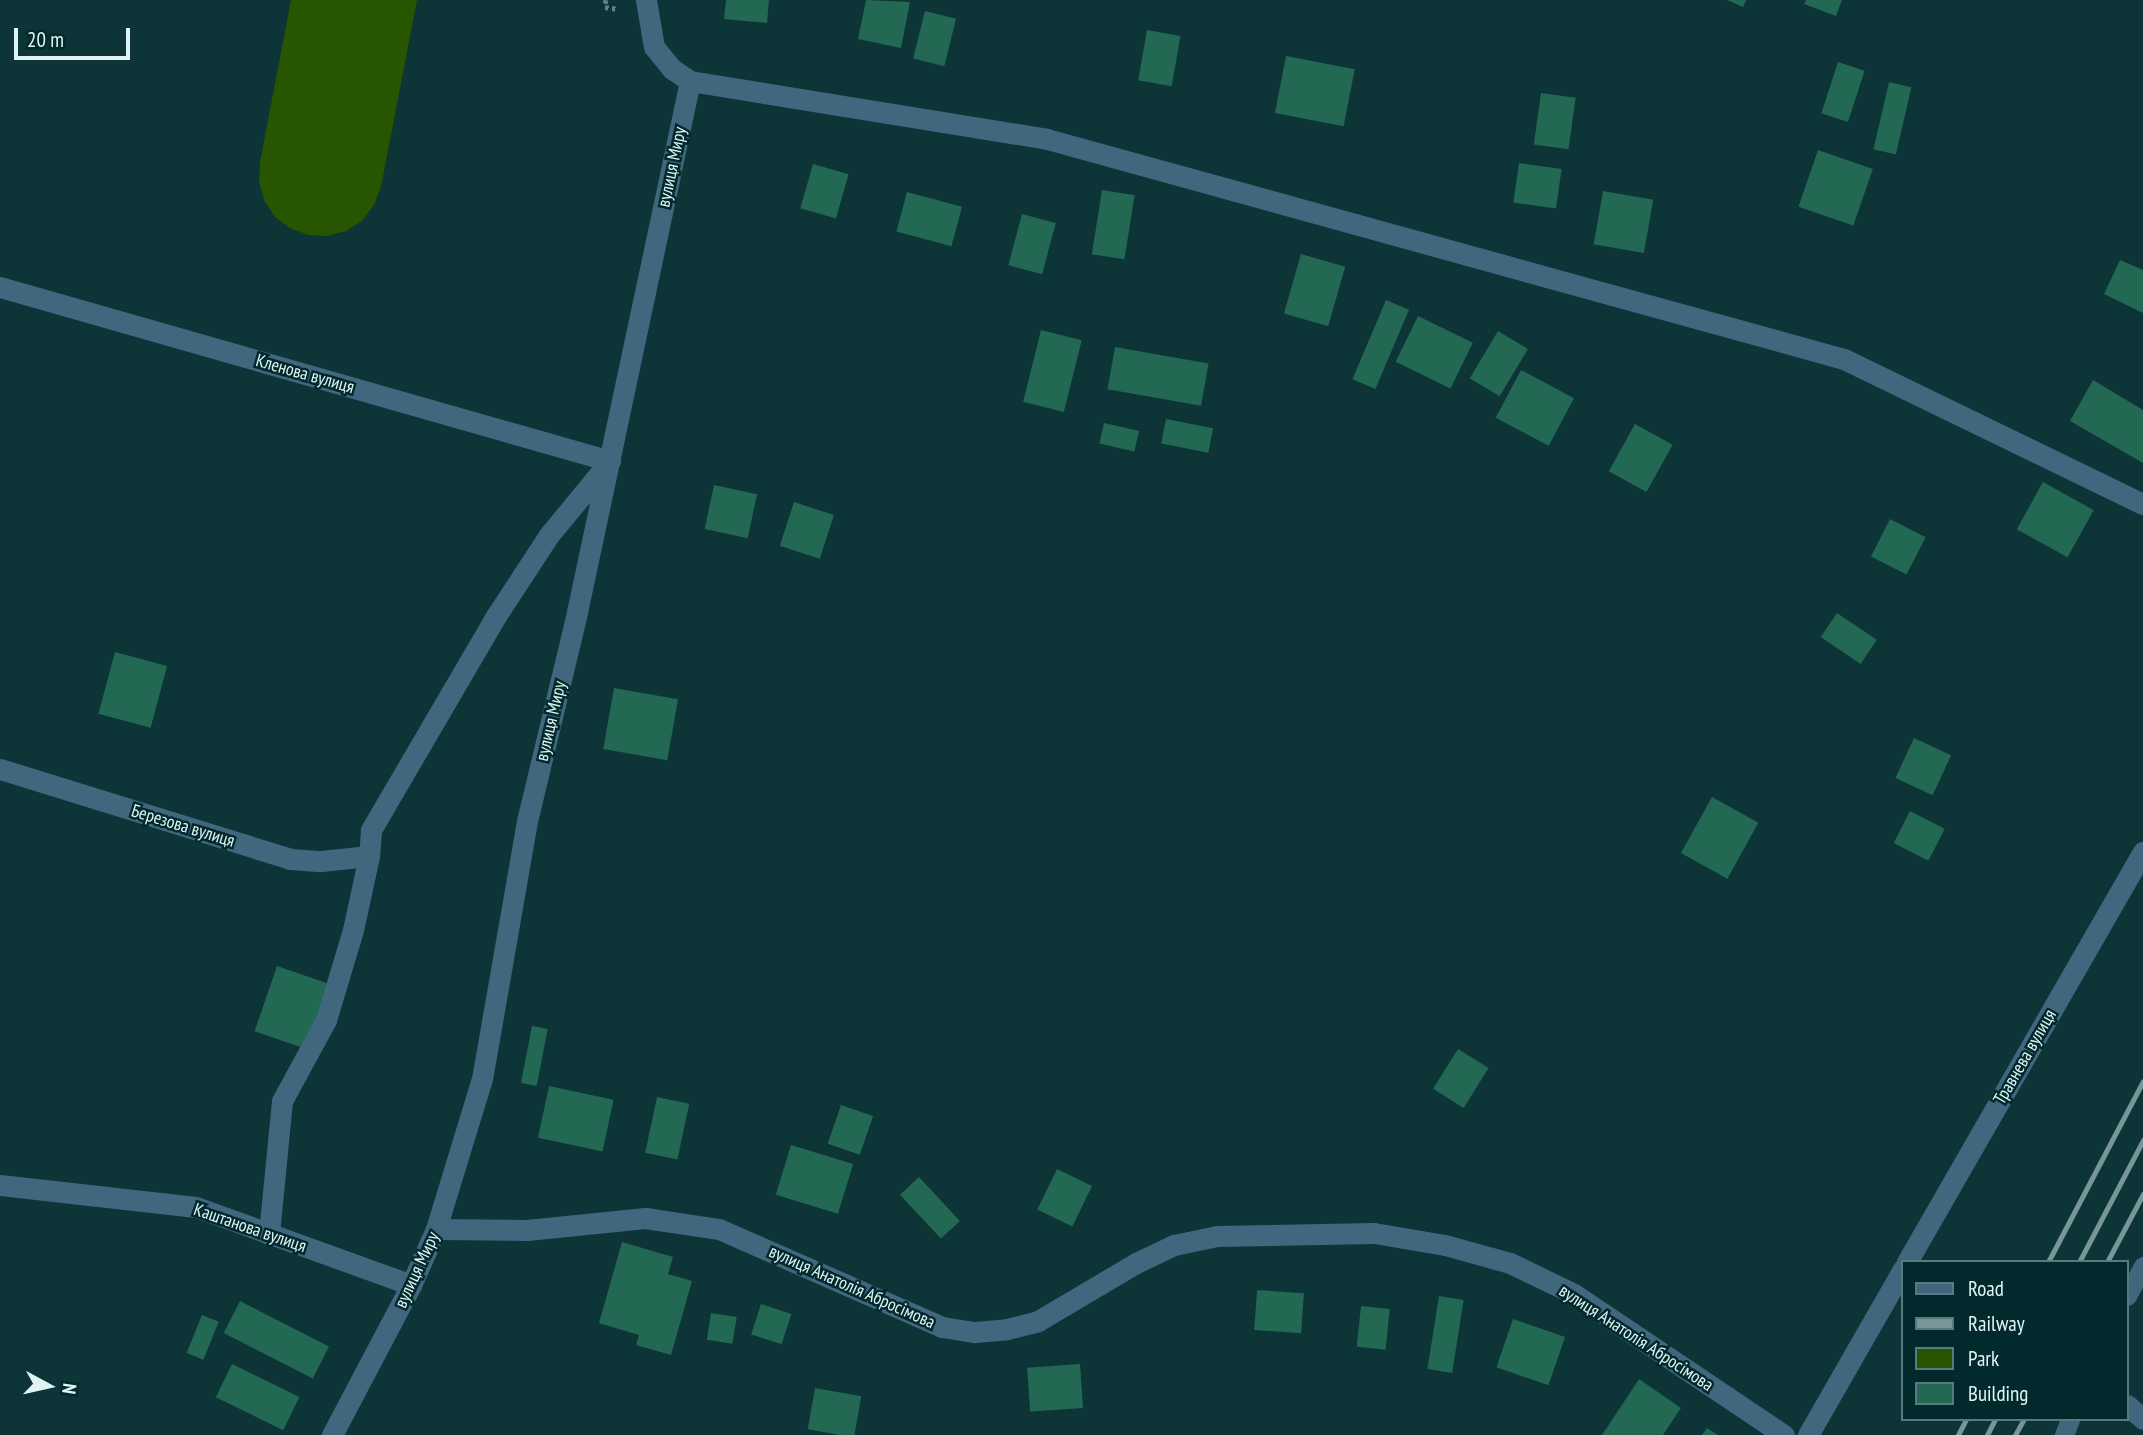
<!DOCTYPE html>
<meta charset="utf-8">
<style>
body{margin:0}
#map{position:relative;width:2143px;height:1435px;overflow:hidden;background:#0d3437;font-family:"PT Sans Narrow",sans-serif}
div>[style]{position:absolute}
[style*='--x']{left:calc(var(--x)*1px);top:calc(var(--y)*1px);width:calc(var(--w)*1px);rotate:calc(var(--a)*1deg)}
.green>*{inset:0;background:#275500}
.building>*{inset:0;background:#236853;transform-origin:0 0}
.path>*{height:4.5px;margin-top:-2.25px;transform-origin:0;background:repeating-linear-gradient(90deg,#628183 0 3.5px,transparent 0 7px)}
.lane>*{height:19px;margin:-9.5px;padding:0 9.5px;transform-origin:9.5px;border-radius:9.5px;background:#40677e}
.street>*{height:21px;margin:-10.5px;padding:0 10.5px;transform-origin:10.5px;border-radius:10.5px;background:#40677e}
.rail>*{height:5px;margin:-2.5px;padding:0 2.5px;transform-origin:2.5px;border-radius:2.5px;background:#789597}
span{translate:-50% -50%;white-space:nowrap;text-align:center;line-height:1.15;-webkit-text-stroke:5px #022a2d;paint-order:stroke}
.street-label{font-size:18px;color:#dff4f5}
.legend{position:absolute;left:1901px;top:1260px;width:228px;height:161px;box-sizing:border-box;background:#022a2d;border:2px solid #5a7b7d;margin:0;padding:9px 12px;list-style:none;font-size:21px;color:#dff4f5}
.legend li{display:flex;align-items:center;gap:14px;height:35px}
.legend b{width:35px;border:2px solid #5a7b7d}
.north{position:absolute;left:14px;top:1351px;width:70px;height:70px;-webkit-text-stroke:5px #022a2d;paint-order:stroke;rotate:98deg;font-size:19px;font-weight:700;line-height:28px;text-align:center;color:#dff4f5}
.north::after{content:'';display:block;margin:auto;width:24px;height:32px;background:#dff4f5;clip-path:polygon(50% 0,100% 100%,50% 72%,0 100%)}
.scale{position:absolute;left:14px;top:28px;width:116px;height:32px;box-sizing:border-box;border:4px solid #dff4f5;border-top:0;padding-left:9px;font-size:21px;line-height:24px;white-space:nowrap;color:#dff4f5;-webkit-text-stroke:5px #022a2d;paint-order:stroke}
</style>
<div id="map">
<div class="green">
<i style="clip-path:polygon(291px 0,417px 0,381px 187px,374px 205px,362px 221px,346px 231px,327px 236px,308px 235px,290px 228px,275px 217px,264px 200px,259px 181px,260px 162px)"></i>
</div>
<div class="building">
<i style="clip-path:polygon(726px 0,769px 0,767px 23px,724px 19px)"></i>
<i style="clip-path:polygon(866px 0,910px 2px,901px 48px,858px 39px)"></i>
<i style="clip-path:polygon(1727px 0,1746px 0,1743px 7px)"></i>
<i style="clip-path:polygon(1806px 0,1842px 0,1836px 16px,1804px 4px)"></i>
<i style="left:925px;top:11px;width:32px;height:49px;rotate:14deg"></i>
<i style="left:1147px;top:30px;width:34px;height:51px;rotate:10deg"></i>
<i style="left:1286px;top:56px;width:70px;height:58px;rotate:11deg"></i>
<i style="left:1838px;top:62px;width:28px;height:54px;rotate:18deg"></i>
<i style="left:1889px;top:82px;width:23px;height:69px;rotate:13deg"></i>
<i style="left:1541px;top:93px;width:35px;height:52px;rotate:8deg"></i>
<i style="left:1818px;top:150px;width:58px;height:60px;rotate:19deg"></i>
<i style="left:1519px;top:163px;width:43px;height:40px;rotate:8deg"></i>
<i style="left:813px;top:164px;width:37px;height:46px;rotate:16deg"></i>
<i style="left:1102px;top:190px;width:33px;height:65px;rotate:9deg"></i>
<i style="left:1603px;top:191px;width:51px;height:54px;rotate:10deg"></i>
<i style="left:907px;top:192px;width:57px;height:41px;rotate:15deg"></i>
<i style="left:1022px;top:214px;width:35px;height:53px;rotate:15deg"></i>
<i style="left:1301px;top:254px;width:46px;height:62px;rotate:16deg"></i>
<i style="clip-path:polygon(2120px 260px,2143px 270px,2143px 313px,2104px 294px)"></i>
<i style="left:1386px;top:300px;width:25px;height:86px;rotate:23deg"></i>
<i style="left:1418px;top:316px;width:61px;height:51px;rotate:26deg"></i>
<i style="left:1041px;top:330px;width:42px;height:74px;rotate:14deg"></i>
<i style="left:1498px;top:331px;width:35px;height:55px;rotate:31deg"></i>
<i style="left:1115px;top:347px;width:95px;height:43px;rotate:10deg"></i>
<i style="left:1521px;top:370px;width:60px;height:54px;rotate:28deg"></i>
<i style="clip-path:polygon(2093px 380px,2143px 410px,2143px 463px,2070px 421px)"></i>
<i style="left:1166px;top:419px;width:48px;height:25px;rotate:11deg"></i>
<i style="left:1104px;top:423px;width:36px;height:21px;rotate:13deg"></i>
<i style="left:1635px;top:424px;width:43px;height:54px;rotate:29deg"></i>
<i style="left:2043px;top:482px;width:58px;height:54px;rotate:29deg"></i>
<i style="left:714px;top:485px;width:44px;height:45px;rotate:12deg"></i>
<i style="left:794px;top:502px;width:42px;height:46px;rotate:18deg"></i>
<i style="left:1890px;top:519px;width:40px;height:42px;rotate:27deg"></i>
<i style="left:1837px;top:613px;width:48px;height:29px;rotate:34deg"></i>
<i style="left:115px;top:652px;width:54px;height:64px;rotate:15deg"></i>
<i style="left:614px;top:688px;width:65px;height:62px;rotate:10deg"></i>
<i style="left:1914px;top:738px;width:41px;height:44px;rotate:25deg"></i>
<i style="left:1712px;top:797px;width:53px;height:64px;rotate:29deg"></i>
<i style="left:1910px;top:811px;width:39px;height:36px;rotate:27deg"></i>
<i style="left:277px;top:966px;width:57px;height:69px;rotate:19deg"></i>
<i style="left:532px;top:1026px;width:16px;height:58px;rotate:11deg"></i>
<i style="left:1458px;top:1049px;width:36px;height:47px;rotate:32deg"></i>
<i style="left:549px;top:1086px;width:66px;height:53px;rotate:12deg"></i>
<i style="left:657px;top:1097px;width:33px;height:57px;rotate:12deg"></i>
<i style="left:841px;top:1105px;width:34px;height:41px;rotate:19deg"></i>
<i style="left:791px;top:1145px;width:65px;height:52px;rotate:17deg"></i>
<i style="left:1057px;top:1169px;width:39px;height:45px;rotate:26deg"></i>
<i style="left:919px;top:1177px;width:60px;height:26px;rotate:47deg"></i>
<i style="clip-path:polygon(622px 1242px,673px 1257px,668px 1274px,692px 1281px,671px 1355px,636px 1345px,639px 1335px,599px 1323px)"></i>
<i style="left:1257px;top:1290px;width:47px;height:40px;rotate:4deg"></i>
<i style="left:1439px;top:1296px;width:25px;height:74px;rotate:9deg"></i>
<i style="left:240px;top:1301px;width:100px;height:36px;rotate:27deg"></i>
<i style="left:761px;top:1304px;width:32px;height:32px;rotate:18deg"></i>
<i style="left:1361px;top:1306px;width:29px;height:41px;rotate:6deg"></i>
<i style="left:711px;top:1313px;width:26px;height:27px;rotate:9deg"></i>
<i style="left:202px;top:1315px;width:18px;height:41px;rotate:22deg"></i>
<i style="left:1513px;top:1319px;width:55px;height:51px;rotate:19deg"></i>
<i style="left:232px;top:1364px;width:75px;height:37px;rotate:26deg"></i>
<i style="left:1080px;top:1364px;width:44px;height:53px;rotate:86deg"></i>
<i style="clip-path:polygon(1639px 1379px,1681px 1408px,1663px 1435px,1602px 1435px)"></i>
<i style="left:815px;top:1388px;width:47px;height:42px;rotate:10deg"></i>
<i style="clip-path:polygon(1707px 1428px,1718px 1435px,1702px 1435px)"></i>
</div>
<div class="path">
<i style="--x:606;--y:0;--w:7;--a:98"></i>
<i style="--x:605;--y:7;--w:13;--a:9"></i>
</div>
<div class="lane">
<i style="--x:2127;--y:1296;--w:34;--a:-62"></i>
<i style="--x:2064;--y:1435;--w:17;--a:-69"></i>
</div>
<div class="street">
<i style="--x:690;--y:81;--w:362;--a:9.2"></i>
<i style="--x:1047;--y:139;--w:827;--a:15.43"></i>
<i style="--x:1844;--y:359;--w:332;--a:25.9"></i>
<i style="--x:0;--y:287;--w:634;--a:15.92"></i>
<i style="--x:610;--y:461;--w:96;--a:129.5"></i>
<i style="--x:549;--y:535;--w:97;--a:123.2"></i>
<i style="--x:496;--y:616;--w:248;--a:120.3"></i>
<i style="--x:371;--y:830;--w:26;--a:94"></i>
<i style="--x:369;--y:856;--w:76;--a:102.2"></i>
<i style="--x:353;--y:930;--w:94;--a:106.7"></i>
<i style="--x:326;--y:1020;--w:92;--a:118.5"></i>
<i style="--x:282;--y:1101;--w:134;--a:95.6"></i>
<i style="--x:0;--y:769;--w:304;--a:17.2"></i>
<i style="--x:290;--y:859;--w:31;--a:4"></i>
<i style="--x:321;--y:861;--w:48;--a:-5.9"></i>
<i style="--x:0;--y:1185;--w:197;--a:6.4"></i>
<i style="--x:196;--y:1207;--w:229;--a:19.9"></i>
<i style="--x:436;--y:1229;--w:91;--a:0.6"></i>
<i style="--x:527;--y:1230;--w:119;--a:-5.8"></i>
<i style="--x:645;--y:1218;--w:75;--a:8.5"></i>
<i style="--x:719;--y:1229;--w:244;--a:23.7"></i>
<i style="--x:942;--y:1327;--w:33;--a:9"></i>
<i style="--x:975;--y:1332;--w:32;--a:-5"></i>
<i style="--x:1007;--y:1329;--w:32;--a:-14"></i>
<i style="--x:1038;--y:1321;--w:114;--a:-30.6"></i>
<i style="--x:1136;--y:1263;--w:42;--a:-25.3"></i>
<i style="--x:1174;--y:1245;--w:44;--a:-11.8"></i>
<i style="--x:1217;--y:1236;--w:157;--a:-1.1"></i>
<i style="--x:1374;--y:1233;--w:72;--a:9.6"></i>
<i style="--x:1445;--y:1245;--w:67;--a:15.5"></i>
<i style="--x:1510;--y:1263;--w:71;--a:25.8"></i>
<i style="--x:1574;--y:1294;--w:253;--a:33.9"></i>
<i style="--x:1907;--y:1262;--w:473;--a:-60.1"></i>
<i style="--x:2127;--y:1405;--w:21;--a:41"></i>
<i style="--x:332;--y:1435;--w:170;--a:-62.2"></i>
<i style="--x:411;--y:1285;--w:61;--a:-65.9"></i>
<i style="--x:436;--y:1229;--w:157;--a:-73"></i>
<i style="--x:482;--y:1079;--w:262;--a:-80.1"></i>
<i style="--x:527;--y:821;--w:215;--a:-76.5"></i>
<i style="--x:577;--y:612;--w:543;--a:-77.99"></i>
<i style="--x:690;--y:81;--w:22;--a:-146"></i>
<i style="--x:672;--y:69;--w:28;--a:-129"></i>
<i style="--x:654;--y:47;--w:48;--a:-99.7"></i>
<i style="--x:1808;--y:1435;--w:191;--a:-60.2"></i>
</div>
<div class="rail">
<i style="--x:2048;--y:1262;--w:204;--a:-62.3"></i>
<i style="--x:2079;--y:1262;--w:138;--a:-62.3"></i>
<i style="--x:2107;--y:1262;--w:77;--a:-62.1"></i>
<i style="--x:1958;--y:1435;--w:18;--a:-63"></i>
<i style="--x:1987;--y:1435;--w:18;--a:-63"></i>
<i style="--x:2015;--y:1435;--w:18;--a:-61"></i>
</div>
<div class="street-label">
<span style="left:672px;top:167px;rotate:-78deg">вулиця Миру</span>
<span style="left:305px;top:374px;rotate:16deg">Кленова вулиця</span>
<span style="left:551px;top:721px;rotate:-77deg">вулиця Миру</span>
<span style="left:183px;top:826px;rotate:17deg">Березова вулиця</span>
<span style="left:2025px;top:1057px;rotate:-60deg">Травнева вулиця</span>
<span style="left:250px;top:1228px;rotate:19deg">Каштанова вулиця</span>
<span style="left:417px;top:1270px;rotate:-65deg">вулиця Миру</span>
<span style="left:852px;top:1287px;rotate:24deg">вулиця Анатолія Абросімова</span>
<span style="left:1636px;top:1338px;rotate:33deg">вулиця Анатолія Абросімова</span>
</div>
<ul class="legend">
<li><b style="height:9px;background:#40677e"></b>Road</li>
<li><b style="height:9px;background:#789597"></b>Railway</li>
<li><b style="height:19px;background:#275500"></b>Park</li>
<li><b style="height:19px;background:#236853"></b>Building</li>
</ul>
<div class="north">N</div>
<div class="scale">20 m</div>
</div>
